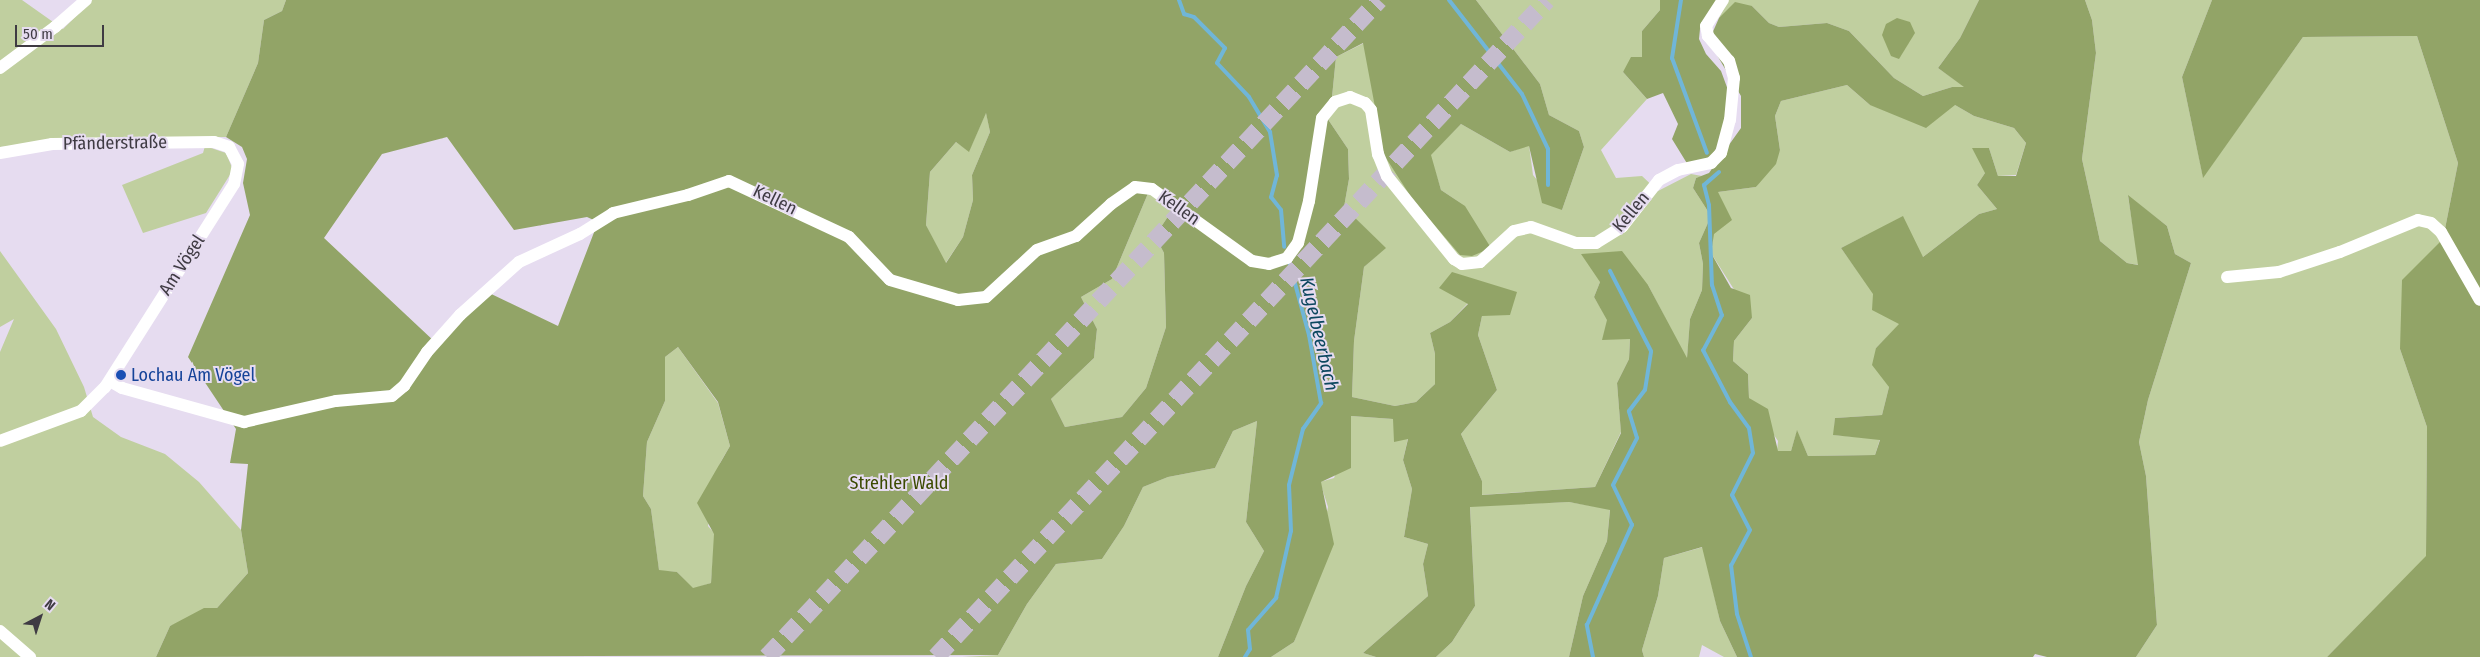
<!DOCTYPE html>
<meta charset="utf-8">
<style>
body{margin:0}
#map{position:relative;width:2480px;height:657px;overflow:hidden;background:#e6dcf0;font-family:"Fira Sans Condensed",sans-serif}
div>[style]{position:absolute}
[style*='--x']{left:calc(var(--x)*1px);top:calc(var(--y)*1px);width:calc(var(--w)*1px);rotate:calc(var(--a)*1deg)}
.green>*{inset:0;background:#c0cf9f}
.forest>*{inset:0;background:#92a467}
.stream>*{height:4px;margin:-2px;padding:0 2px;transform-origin:2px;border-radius:2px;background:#70b6d8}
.highway-tunnel>*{height:18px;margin-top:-9px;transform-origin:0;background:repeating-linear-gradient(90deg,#c5bccd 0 18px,transparent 0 27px)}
.minor>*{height:12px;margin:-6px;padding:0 6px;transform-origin:6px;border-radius:6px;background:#fff}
.dots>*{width:14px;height:14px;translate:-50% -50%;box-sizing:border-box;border:2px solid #e6dcf0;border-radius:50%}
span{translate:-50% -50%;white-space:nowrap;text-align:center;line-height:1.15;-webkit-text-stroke:4px #e6dcf0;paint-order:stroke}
.street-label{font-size:18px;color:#3f3b43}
.transit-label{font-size:18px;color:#164399}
.left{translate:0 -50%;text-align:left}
.park-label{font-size:18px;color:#3b4a00}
.water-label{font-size:19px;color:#0c475f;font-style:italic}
.north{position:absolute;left:15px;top:592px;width:50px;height:50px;-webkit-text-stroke:4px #e6dcf0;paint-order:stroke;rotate:40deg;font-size:14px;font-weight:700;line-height:20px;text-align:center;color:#3f3b43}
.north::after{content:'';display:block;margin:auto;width:18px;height:22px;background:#3f3b43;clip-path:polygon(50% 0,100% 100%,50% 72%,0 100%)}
.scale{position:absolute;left:15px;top:25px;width:89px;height:22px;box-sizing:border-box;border:2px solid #3f3b43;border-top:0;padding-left:6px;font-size:15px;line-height:18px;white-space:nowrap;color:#3f3b43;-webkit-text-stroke:4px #e6dcf0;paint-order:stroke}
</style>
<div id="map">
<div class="green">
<i style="clip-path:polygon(0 0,22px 0,63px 29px,92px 0,286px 0,282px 11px,264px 20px,258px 63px,226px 137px,141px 137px,0 147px)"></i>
<i style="clip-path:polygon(1476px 0,1660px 0,1660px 10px,1642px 31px,1642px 57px,1623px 72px,1647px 99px,1601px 150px,1616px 178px,1642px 176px,1658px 191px,1691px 174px,1702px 176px,1696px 178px,1693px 188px,1711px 216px,1699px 243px,1703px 264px,1702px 290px,1690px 319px,1687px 360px,1648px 285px,1600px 282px,1594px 297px,1608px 320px,1630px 339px,1629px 359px,1617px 383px,1621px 432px,1595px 487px,1481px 495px,1482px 481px,1461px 434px,1497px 390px,1478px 335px,1482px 316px,1468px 303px,1450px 322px,1430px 333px,1435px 354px,1435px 384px,1416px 402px,1395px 406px,1352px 397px,1354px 341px,1364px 267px,1385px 248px,1344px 207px,1349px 179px,1348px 149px,1323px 112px,1332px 97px,1336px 57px,1364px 43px,1385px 155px,1465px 206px,1441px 190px,1430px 155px,1461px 124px,1510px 152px,1529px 145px,1533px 175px,1562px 210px,1584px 147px,1579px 131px,1549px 115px,1540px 84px)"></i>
<i style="clip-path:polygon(1728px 0,1979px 0,1960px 38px,1938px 68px,1965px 87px,1952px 87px,1923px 96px,1894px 78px,1849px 31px,1827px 23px,1779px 27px,1769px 23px,1752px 6px,1719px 18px)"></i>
<i style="clip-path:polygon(2085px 0,2212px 0,2182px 77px,2203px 177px,2303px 37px,2417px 36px,2458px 163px,2443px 239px,2400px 349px,2427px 427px,2426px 557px,2327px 657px,2136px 657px,2157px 625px,2146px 476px,2139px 442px,2148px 400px,2191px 263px,2175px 254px,2167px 226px,2128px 196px,2139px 265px,2127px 263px,2100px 241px,2082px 159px,2096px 53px,2092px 20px)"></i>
<i style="clip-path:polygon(1847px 85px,1870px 105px,1955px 105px,1974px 116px,2014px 128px,2026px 143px,2016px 175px,1998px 176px,1989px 148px,1985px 173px,1977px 185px,1997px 209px,1979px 214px,1923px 257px,1869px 234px,1841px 248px,1874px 294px,1900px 324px,1876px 348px,1889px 387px,1882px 415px,1835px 418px,1834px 435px,1880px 439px,1875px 455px,1808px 456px,1797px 431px,1791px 451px,1777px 451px,1778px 441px,1749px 398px,1748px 374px,1733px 361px,1734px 341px,1752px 318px,1711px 253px,1718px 192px,1756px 187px,1780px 150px,1775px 116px,1781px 101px)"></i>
<i style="clip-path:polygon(986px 112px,990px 132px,972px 175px,973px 200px,963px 237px,945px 264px,926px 225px,930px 172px,956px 142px,969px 151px)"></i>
<i style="clip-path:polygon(205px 146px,226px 153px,233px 170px,206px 213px,143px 233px,122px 185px,203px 153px)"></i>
<i style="clip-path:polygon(1149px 191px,1175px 206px,1155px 236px,1164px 253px,1166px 327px,1146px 388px,1122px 417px,1065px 427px,1051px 399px,1094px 358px,1097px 329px,1081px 297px,1112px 279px)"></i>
<i style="clip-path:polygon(0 251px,56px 329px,84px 387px,93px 417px,121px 437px,165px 454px,199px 482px,241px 530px,248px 573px,217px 608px,170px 626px,156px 657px,0 657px,0 352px,14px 319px,0 327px)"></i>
<i style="clip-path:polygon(678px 347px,718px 403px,730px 446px,720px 463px,708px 526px,715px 534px,711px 583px,693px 589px,677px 572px,659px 571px,651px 509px,643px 496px,647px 442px,665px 401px,665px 357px)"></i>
<i style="clip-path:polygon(1351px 416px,1393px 419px,1408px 438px,1403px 460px,1412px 489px,1404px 537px,1428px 544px,1423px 564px,1428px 596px,1363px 653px,1376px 657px,1271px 657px,1294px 642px,1307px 606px,1328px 507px,1320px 482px,1334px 478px,1350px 436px)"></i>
<i style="clip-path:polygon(1257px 421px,1246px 522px,1264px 551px,1246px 586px,1218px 657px,962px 657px,998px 655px,1027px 604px,1056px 564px,1102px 559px,1124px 526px,1143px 487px,1168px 477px,1215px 468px,1233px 431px)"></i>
<i style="clip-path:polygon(1569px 502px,1610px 509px,1607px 541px,1583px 596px,1569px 657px,1436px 657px,1452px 642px,1475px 606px,1470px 506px)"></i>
<i style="clip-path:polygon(1703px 547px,1720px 621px,1737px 657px,1724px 657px,1702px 645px,1699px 657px,1644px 657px,1642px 650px,1658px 596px,1664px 558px)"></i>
</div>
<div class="forest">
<i style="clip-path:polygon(evenodd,286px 0,1476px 0,1540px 84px,1549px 115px,1579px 131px,1584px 147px,1562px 210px,1542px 203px,1529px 146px,1510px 152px,1461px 124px,1431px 155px,1441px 190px,1465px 206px,1491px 248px,1472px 256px,1460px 255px,1413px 200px,1384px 155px,1363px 43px,1336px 57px,1332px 97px,1323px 112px,1348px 149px,1349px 179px,1344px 207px,1386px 248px,1364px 267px,1354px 341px,1352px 397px,1395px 406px,1416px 402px,1435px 384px,1435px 354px,1430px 333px,1450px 322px,1468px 304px,1439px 288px,1452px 272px,1517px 292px,1510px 315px,1482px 316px,1478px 335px,1497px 390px,1461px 434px,1482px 481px,1482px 495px,1595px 487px,1621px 433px,1617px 383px,1629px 359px,1630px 339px,1602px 340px,1607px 320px,1594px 297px,1600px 282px,1581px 254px,1622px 251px,1648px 285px,1687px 358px,1690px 319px,1702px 290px,1703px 264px,1699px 243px,1711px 216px,1693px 188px,1696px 178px,1709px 173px,1741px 128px,1741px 96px,1714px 50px,1711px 36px,1719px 18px,1735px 2px,1752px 6px,1769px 23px,1779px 27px,1827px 23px,1849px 31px,1894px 78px,1923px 96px,1952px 87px,1964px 87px,1938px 68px,1960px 38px,1979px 0,2085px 0,2092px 20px,2096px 53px,2082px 159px,2100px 241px,2127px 263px,2138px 265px,2128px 195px,2167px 226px,2175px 254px,2191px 263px,2148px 400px,2139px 442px,2146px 476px,2157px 625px,2136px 657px,2047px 657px,2035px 654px,2033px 657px,1737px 657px,1720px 621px,1702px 547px,1664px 558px,1658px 596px,1642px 650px,1644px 657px,1569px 657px,1583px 596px,1607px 541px,1610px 510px,1569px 502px,1470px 507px,1475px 606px,1452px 642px,1436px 657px,1376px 657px,1363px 653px,1428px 596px,1423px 564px,1428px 544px,1404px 537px,1412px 489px,1403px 460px,1408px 439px,1394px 442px,1393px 419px,1351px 416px,1351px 468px,1321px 482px,1334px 544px,1294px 642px,1271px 657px,1218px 657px,1246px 586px,1264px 551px,1246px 522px,1257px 421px,1233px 431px,1215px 468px,1168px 477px,1143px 487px,1124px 526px,1102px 559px,1056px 564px,1027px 604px,998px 655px,156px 657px,170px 626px,204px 608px,217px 608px,248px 573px,241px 530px,248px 464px,230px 463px,236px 429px,188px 357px,250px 215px,243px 183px,247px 159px,242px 147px,226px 137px,258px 63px,264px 20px,282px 11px,286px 0,1847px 85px,1870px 105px,1926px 128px,1955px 105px,1974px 116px,2014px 128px,2026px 143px,2016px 176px,1998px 176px,1989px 148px,1972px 148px,1985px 173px,1977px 185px,1997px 209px,1979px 214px,1923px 257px,1903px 216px,1841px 248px,1873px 294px,1872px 310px,1899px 324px,1876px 348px,1872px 365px,1889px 387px,1882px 415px,1835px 418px,1833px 435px,1880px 440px,1875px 455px,1808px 456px,1797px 430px,1791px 451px,1778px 451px,1768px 409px,1749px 398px,1748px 374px,1733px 361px,1734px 341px,1752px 318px,1750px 295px,1731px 288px,1711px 253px,1714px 234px,1732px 220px,1718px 192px,1756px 187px,1776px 164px,1780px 150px,1775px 116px,1781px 101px,1847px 85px,286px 0,986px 113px,990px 132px,972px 175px,973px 200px,963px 237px,946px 263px,926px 225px,930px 172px,956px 142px,969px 152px,986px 113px,286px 0,447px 137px,514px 230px,587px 217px,598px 222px,558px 326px,485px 291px,435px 342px,324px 238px,382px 154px,447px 137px,286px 0,1149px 191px,1175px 206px,1155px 236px,1164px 253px,1166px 327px,1146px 388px,1122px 417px,1065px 427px,1051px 399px,1094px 358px,1097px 329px,1081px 297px,1112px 279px,1149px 191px,286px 0,678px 347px,718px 402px,730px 446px,697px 503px,714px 534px,711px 583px,693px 588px,677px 572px,659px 570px,651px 509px,643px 496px,647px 442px,665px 401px,665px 357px,678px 347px)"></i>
<i style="clip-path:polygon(1660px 0,1719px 0,1700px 29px,1699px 39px,1706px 54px,1721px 71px,1735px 109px,1732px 126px,1709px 159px,1688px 165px,1672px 139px,1678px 124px,1663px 93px,1647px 99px,1623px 72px,1631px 57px,1642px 57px,1642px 31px,1660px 10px)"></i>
<i style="clip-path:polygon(2212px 0,2480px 0,2480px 657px,2327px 657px,2426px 556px,2427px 427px,2400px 349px,2402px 280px,2443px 239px,2458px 163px,2417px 36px,2303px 37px,2203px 178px,2182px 77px)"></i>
<i style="clip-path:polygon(1897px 18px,1910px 22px,1915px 33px,1899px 59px,1891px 56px,1882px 35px,1886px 24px)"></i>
</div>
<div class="stream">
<i style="--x:1179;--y:0;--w:15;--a:70"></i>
<i style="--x:1184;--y:14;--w:10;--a:17"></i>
<i style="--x:1194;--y:17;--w:44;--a:45"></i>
<i style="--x:1225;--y:48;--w:17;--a:118"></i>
<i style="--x:1217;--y:63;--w:47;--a:46.7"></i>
<i style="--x:1249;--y:97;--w:41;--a:59"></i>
<i style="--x:1270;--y:132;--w:44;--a:80.8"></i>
<i style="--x:1277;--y:175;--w:23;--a:105"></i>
<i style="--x:1271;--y:197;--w:16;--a:52"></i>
<i style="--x:1281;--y:210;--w:37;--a:85"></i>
<i style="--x:1449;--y:0;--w:119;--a:52.2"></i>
<i style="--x:1522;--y:94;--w:61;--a:64.7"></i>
<i style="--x:1548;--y:149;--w:36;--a:90"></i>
<i style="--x:1681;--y:0;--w:59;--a:98.8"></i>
<i style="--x:1672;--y:58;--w:101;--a:69.8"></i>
<i style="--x:1719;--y:172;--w:20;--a:139"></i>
<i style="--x:1704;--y:185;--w:21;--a:76"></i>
<i style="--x:1709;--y:205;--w:80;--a:87.9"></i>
<i style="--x:1712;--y:285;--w:32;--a:72"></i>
<i style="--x:1722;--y:315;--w:40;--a:118"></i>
<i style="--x:1703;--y:350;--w:59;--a:62.6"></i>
<i style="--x:1730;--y:402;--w:32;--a:54"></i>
<i style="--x:1749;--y:428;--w:25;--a:81"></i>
<i style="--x:1753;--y:453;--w:47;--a:116.6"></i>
<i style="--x:1732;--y:495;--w:39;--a:63"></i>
<i style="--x:1750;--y:530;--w:40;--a:118"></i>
<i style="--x:1731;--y:565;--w:49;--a:83"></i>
<i style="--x:1737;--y:614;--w:45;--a:72"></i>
<i style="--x:1245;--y:657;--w:9;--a:-58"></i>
<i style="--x:1250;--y:649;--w:19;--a:-96"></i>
<i style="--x:1248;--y:630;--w:43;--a:-48.8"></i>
<i style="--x:1276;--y:598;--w:69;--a:-77.4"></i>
<i style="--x:1291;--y:531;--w:46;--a:-92.5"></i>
<i style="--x:1289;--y:485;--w:58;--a:-76"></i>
<i style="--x:1303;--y:429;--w:32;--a:-55"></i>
<i style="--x:1321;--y:403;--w:69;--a:-100"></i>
<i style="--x:1309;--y:335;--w:73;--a:-105.2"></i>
<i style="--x:1593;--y:657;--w:33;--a:-101"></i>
<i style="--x:1587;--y:625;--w:110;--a:-65.8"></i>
<i style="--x:1632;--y:525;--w:44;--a:-115.4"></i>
<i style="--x:1613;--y:485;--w:53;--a:-62.9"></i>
<i style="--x:1637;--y:438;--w:28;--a:-107"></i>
<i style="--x:1629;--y:411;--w:26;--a:-53"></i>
<i style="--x:1645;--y:390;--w:39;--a:-81"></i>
<i style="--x:1651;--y:351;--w:90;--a:-117.1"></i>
</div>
<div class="highway-tunnel">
<i style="--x:767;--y:657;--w:898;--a:-47.03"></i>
<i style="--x:936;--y:657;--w:897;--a:-47.08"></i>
</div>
<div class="minor">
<i style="--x:0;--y:68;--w:69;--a:-36.7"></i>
<i style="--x:55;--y:27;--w:41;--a:-41.1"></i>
<i style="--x:0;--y:153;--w:53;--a:-9.8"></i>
<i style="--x:52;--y:144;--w:162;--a:-0.7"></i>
<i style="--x:214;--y:142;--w:16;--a:18"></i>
<i style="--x:229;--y:147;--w:19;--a:62"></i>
<i style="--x:238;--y:164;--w:20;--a:101"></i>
<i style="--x:234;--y:184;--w:241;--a:122.4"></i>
<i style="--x:105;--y:387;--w:34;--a:135"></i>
<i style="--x:81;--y:411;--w:86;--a:159.7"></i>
<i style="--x:2227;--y:277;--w:52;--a:-5.5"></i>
<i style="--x:2279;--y:272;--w:64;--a:-18.2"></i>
<i style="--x:2340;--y:252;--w:84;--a:-22.3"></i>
<i style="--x:2418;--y:220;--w:13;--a:13"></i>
<i style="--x:2431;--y:223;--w:13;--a:42"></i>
<i style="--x:2441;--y:232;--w:78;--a:60.2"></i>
<i style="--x:110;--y:381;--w:14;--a:30"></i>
<i style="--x:122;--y:388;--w:127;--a:15.6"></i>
<i style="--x:244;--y:422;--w:94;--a:-12.9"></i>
<i style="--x:336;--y:401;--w:56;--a:-5.1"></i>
<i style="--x:392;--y:396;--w:16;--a:-40"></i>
<i style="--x:404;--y:386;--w:41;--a:-55.9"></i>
<i style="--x:427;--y:352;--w:50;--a:-48.3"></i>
<i style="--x:460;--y:315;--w:79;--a:-41.9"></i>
<i style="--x:519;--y:262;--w:67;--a:-24.7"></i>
<i style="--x:580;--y:234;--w:39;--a:-32"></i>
<i style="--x:613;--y:213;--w:77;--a:-13.5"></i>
<i style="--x:688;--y:195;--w:43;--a:-18.9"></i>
<i style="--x:729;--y:181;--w:132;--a:25"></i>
<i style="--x:849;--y:237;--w:59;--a:46.4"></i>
<i style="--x:890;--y:280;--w:71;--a:16.4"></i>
<i style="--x:958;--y:300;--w:28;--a:-6"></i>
<i style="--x:986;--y:297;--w:69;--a:-42.7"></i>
<i style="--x:1037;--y:250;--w:41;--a:-19.7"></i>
<i style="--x:1076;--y:236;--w:47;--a:-42.4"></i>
<i style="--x:1111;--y:204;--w:29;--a:-35"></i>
<i style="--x:1135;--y:187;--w:17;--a:7"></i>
<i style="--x:1152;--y:189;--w:123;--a:35.8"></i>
<i style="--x:1252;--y:261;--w:17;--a:10"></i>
<i style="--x:1269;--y:264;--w:19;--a:-18"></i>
<i style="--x:1287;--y:258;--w:19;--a:-54"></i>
<i style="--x:1298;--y:243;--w:43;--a:-75.3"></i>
<i style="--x:1309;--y:201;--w:84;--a:-81.1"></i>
<i style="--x:1322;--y:118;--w:21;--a:-51"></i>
<i style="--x:1335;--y:102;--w:16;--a:-18"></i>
<i style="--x:1350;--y:97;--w:16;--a:22"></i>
<i style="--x:1365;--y:103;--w:9;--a:49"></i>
<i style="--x:1371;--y:110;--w:45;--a:81"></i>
<i style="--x:1378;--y:154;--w:24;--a:68"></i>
<i style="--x:1387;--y:176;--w:107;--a:51.1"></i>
<i style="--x:1454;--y:259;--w:9;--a:32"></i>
<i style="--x:1462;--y:264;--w:18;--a:-6"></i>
<i style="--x:1480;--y:262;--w:46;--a:-42.4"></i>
<i style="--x:1514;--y:231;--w:17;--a:-13"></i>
<i style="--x:1531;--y:227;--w:48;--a:19.6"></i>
<i style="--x:1576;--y:243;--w:20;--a:0"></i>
<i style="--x:1596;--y:243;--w:31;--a:-32"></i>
<i style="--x:1622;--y:227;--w:60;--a:-51.8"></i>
<i style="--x:1659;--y:180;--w:21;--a:-28"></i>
<i style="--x:1678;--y:170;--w:34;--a:-12"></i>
<i style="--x:1711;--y:163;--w:14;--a:-45"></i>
<i style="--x:1721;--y:153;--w:34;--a:-75"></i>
<i style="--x:1730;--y:120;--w:42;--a:-84.6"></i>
<i style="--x:1734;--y:78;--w:18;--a:-106"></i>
<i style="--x:1729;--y:61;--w:33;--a:-130"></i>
<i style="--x:1708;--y:36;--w:10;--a:-101"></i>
<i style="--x:1706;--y:26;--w:31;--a:-57"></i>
<i style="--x:0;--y:631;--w:40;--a:41"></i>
</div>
<div class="dots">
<i style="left:121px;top:375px;background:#1a4fb4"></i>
</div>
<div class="street-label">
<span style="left:115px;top:143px;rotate:-1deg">Pfänderstraße</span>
<span style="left:775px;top:200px;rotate:26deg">Kellen</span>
<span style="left:1179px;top:208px;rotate:35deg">Kellen</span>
<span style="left:1631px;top:212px;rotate:-50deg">Kellen</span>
<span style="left:182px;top:265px;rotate:-57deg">Am Vögel</span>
</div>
<div class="transit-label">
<span class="left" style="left:131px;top:375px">Lochau Am Vögel</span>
</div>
<div class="park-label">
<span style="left:899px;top:483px">Strehler Wald</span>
</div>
<div class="water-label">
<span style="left:1319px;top:334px;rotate:77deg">Kugelbeerbach</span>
</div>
<div class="north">N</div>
<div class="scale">50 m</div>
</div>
